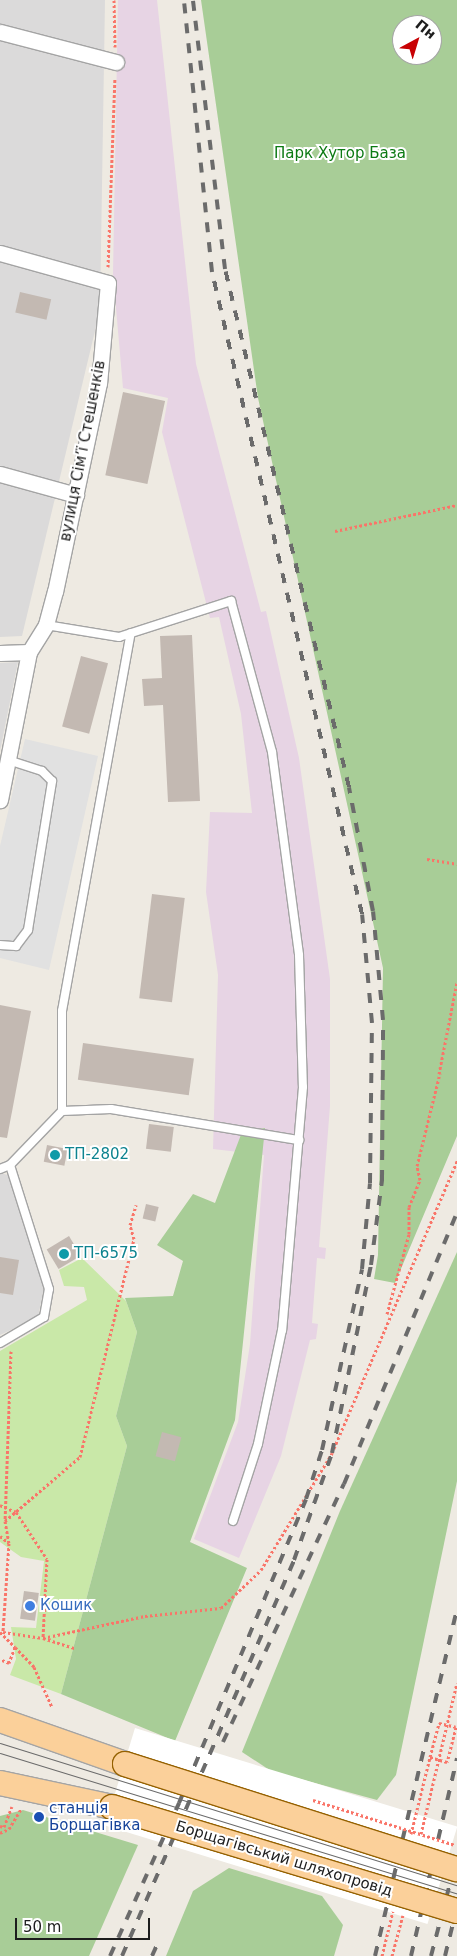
<!DOCTYPE html>
<meta charset="utf-8">
<style>
body{margin:0}
#map{position:relative;width:457px;height:1956px;overflow:hidden;background:#eeeae2;font-family:"DejaVu Sans",sans-serif}
div>[style]{position:absolute}
[style*='--x']{left:calc(var(--x)*1px);top:calc(var(--y)*1px);width:calc(var(--w)*1px);rotate:calc(var(--a)*1deg)}
.residential>*{inset:0;background:#dbdada}
.industrial>*{inset:0;background:#e7d4e4}
.grass>*{inset:0;background:#c9e8a8}
.forest>*{inset:0;background:#a8cd97}
.parking>*{inset:0;background:#e1e1e1}
.pier>*{inset:0;background:#fff;transform-origin:0 0}
.building>*{inset:0;background:#c3b9b2;transform-origin:0 0}
.path>*{height:3px;margin-top:-1.5px;transform-origin:0;background:repeating-linear-gradient(90deg,#f97569 0 2.5px,transparent 0 5px)}
.roads{filter:drop-shadow(1px 0 #a4a4a4) drop-shadow(-1px 0 #a4a4a4) drop-shadow(0 1px #a4a4a4) drop-shadow(0 -1px #a4a4a4)}
.service>*{height:8px;margin:-4px;padding:0 4px;transform-origin:4px;border-radius:4px;background:#fff}
.minor>*{height:15px;margin:-7.5px;padding:0 7.5px;transform-origin:7.5px;border-radius:7.5px;background:#fff}
.primary>*{height:24px;margin:-12px;padding:0 12px;transform-origin:12px;border-radius:12px;background:#fbd09a}
.tram>*{height:1px;margin:-0.5px;padding:0 0.5px;transform-origin:0.5px;border-radius:0.5px;background:#6b6b6b}
.rail>*{height:4px;margin-top:-2px;transform-origin:0;background:repeating-linear-gradient(90deg,#6b6b6b 0 10px,transparent 0 20px)}
.path-bridge>*{height:3px;margin-top:-1.5px;transform-origin:0;background:repeating-linear-gradient(90deg,#f97569 0 2.5px,transparent 0 5px)}
.bridges{filter:drop-shadow(1px 0 #956101) drop-shadow(-1px 0 #956101) drop-shadow(0 1px #956101) drop-shadow(0 -1px #956101)}
.primary-bridge>*{height:24px;margin:-12px;padding:0 12px;transform-origin:12px;border-radius:12px;background:#fbd09a}
.dots>*{width:14px;height:14px;translate:-50% -50%;box-sizing:border-box;border:2px solid #fff;border-radius:50%}
span{translate:-50% -50%;white-space:nowrap;text-align:center;line-height:1.15;-webkit-text-stroke:4px #fff;paint-order:stroke}
.park-label{font-size:15px;color:#0c7a13}
.street-label{font-size:15px;color:#1d1d1d}
.culture-label{font-size:15px;color:#0d838f}
.left{translate:0 -50%;text-align:left}
.shop-label{font-size:15px;color:#366cbe}
.transit-label{font-size:15px;color:#164399}
.north{position:absolute;left:392px;top:15px;width:50px;height:50px;box-sizing:border-box;background:#fff;border:1px solid #a5a5a5;border-radius:50%;rotate:39deg;font-size:14px;font-weight:700;line-height:20px;text-align:center;color:#1d1d1d}
.north::after{content:'';display:block;margin:auto;width:18px;height:22px;background:#c80104;clip-path:polygon(50% 0,100% 100%,50% 72%,0 100%)}
.scale{position:absolute;left:15px;top:1918px;width:135px;height:22px;box-sizing:border-box;border:2px solid #1d1d1d;border-top:0;padding-left:6px;font-size:15px;line-height:18px;white-space:nowrap;color:#1d1d1d;-webkit-text-stroke:4px #fff;paint-order:stroke}
</style>
<div id="map">
<div class="residential">
<i style="clip-path:polygon(0 0,105px 0,100px 310px,22px 636px,0 637px)"></i>
<i style="clip-path:polygon(18px 662px,0 751px,0 663px)"></i>
<i style="clip-path:polygon(0 1173px,8px 1175px,44px 1288px,38px 1317px,0 1335px)"></i>
</div>
<div class="industrial">
<i style="clip-path:polygon(118px 0,157px 0,196px 364px,261px 612px,266px 611px,299px 758px,330px 979px,330px 1106px,319px 1247px,326px 1248px,325px 1259px,317px 1258px,312px 1323px,318px 1324px,316px 1339px,310px 1340px,281px 1456px,239px 1558px,194px 1539px,238px 1422px,250px 1344px,264px 1155px,213px 1149px,218px 975px,206px 892px,210px 812px,252px 813px,241px 714px,219px 617px,210px 618px,162px 432px,168px 398px,123px 388px,113px 274px)"></i>
</div>
<div class="grass">
<i style="clip-path:polygon(82px 1258px,126px 1301px,137px 1332px,116px 1416px,127px 1446px,61px 1694px,10px 1675px,16px 1659px,11px 1627px,36px 1628px,44px 1561px,21px 1557px,0 1542px,0 1351px,87px 1300px,84px 1287px,64px 1286px,59px 1270px)"></i>
</div>
<div class="forest">
<i style="clip-path:polygon(evenodd,201px 0,457px 0,457px 1136px,395px 1283px,374px 1279px,378px 1255px,383px 968px,258px 398px,201px 0,402px 25px,432px 25px,432px 55px,402px 55px,402px 25px)"></i>
<i style="clip-path:polygon(265px 1128px,235px 1420px,190px 1542px,247px 1568px,175px 1741px,61px 1694px,127px 1446px,116px 1416px,137px 1332px,125px 1298px,173px 1296px,183px 1261px,157px 1245px,193px 1194px,215px 1203px,242px 1132px)"></i>
<i style="clip-path:polygon(457px 1252px,457px 1481px,396px 1775px,377px 1800px,271px 1771px,242px 1752px,340px 1511px)"></i>
<i style="clip-path:polygon(23px 1810px,138px 1845px,89px 1956px,0 1956px,0 1816px)"></i>
<i style="clip-path:polygon(229px 1868px,322px 1896px,343px 1925px,334px 1956px,166px 1956px,193px 1891px)"></i>
</div>
<div class="parking">
<i style="clip-path:polygon(25px 739px,98px 756px,49px 970px,0 958px,0 846px)"></i>
</div>
<div class="pier">
<i style="left:135px;top:1728px;width:337px;height:102px;rotate:17deg"></i>
</div>
<div class="building">
<i style="left:20px;top:292px;width:32px;height:21px;rotate:13deg"></i>
<i style="left:123px;top:392px;width:43px;height:85px;rotate:12deg"></i>
<i style="clip-path:polygon(192px 635px,200px 801px,168px 802px,163px 705px,144px 706px,142px 679px,162px 678px,160px 636px)"></i>
<i style="left:81px;top:656px;width:28px;height:73px;rotate:15deg"></i>
<i style="left:152px;top:894px;width:33px;height:105px;rotate:7deg"></i>
<i style="clip-path:polygon(0 1005px,31px 1011px,7px 1138px,0 1137px)"></i>
<i style="left:83px;top:1043px;width:112px;height:37px;rotate:8deg"></i>
<i style="left:149px;top:1124px;width:25px;height:25px;rotate:7deg"></i>
<i style="left:47px;top:1145px;width:21px;height:17px;rotate:11deg"></i>
<i style="left:146px;top:1204px;width:13px;height:15px;rotate:13deg"></i>
<i style="left:69px;top:1236px;width:23px;height:26px;rotate:59deg"></i>
<i style="clip-path:polygon(0 1257px,19px 1260px,13px 1295px,0 1293px)"></i>
<i style="left:162px;top:1432px;width:20px;height:25px;rotate:15deg"></i>
<i style="left:24px;top:1591px;width:15px;height:28px;rotate:8deg"></i>
</div>
<div class="path">
<i style="--x:114;--y:0;--w:47;--a:88.8"></i>
<i style="--x:108;--y:267;--w:189;--a:-87.9"></i>
<i style="--x:335;--y:531;--w:125;--a:-12"></i>
<i style="--x:427;--y:859;--w:30;--a:9"></i>
<i style="--x:439;--y:1074;--w:94;--a:-78.9"></i>
<i style="--x:387;--y:1314;--w:83;--a:-74.6"></i>
<i style="--x:409;--y:1234;--w:27;--a:-90"></i>
<i style="--x:409;--y:1207;--w:29;--a:-68"></i>
<i style="--x:420;--y:1180;--w:14;--a:-102"></i>
<i style="--x:417;--y:1166;--w:96;--a:-76.1"></i>
<i style="--x:11;--y:1351;--w:170;--a:92"></i>
<i style="--x:5;--y:1521;--w:22;--a:80"></i>
<i style="--x:9;--y:1543;--w:89;--a:93.9"></i>
<i style="--x:3;--y:1632;--w:40;--a:8.5"></i>
<i style="--x:43;--y:1638;--w:104;--a:-12.2"></i>
<i style="--x:145;--y:1616;--w:76;--a:-6"></i>
<i style="--x:221;--y:1608;--w:55;--a:-43.5"></i>
<i style="--x:261;--y:1570;--w:137;--a:-58.7"></i>
<i style="--x:332;--y:1453;--w:318;--a:-66.8"></i>
<i style="--x:0;--y:1505;--w:17;--a:24"></i>
<i style="--x:16;--y:1512;--w:56;--a:56.6"></i>
<i style="--x:47;--y:1559;--w:79;--a:92.9"></i>
<i style="--x:43;--y:1638;--w:33;--a:18"></i>
<i style="--x:5;--y:1521;--w:99;--a:-40.5"></i>
<i style="--x:80;--y:1457;--w:225;--a:-76.1"></i>
<i style="--x:134;--y:1239;--w:15;--a:-106"></i>
<i style="--x:130;--y:1225;--w:21;--a:-73"></i>
<i style="--x:0;--y:1536;--w:11;--a:38"></i>
<i style="--x:0;--y:1632;--w:21;--a:45"></i>
<i style="--x:15;--y:1647;--w:17;--a:111"></i>
<i style="--x:9;--y:1663;--w:10;--a:-156"></i>
<i style="--x:15;--y:1647;--w:28;--a:46"></i>
<i style="--x:34;--y:1667;--w:44;--a:65.8"></i>
<i style="--x:439;--y:1723;--w:17;--a:13"></i>
<i style="--x:456;--y:1727;--w:36;--a:104"></i>
<i style="--x:447;--y:1762;--w:18;--a:-164"></i>
<i style="--x:430;--y:1757;--w:35;--a:-75"></i>
<i style="--x:0;--y:1826;--w:4;--a:14"></i>
<i style="--x:4;--y:1827;--w:22;--a:-69"></i>
<i style="--x:0;--y:1833;--w:10;--a:-24"></i>
<i style="--x:9;--y:1829;--w:23;--a:-59"></i>
<i style="--x:411;--y:1834;--w:79;--a:-76.1"></i>
<i style="--x:421;--y:1834;--w:155;--a:-76.6"></i>
<i style="--x:382;--y:1956;--w:46;--a:-76.3"></i>
<i style="--x:392;--y:1956;--w:42;--a:-75"></i>
</div>
<div class="roads">
<div class="service">
<i style="--x:46;--y:625;--w:74;--a:9.3"></i>
<i style="--x:119;--y:637;--w:118;--a:-17.8"></i>
<i style="--x:231;--y:601;--w:156;--a:74.8"></i>
<i style="--x:272;--y:752;--w:205;--a:82.4"></i>
<i style="--x:299;--y:955;--w:132;--a:88.3"></i>
<i style="--x:303;--y:1087;--w:244;--a:94.9"></i>
<i style="--x:282;--y:1330;--w:116;--a:101.9"></i>
<i style="--x:258;--y:1444;--w:81;--a:108"></i>
<i style="--x:0;--y:945;--w:16;--a:4"></i>
<i style="--x:16;--y:946;--w:20;--a:-53"></i>
<i style="--x:28;--y:930;--w:151;--a:-80.8"></i>
<i style="--x:52;--y:781;--w:14;--a:-135"></i>
<i style="--x:42;--y:771;--w:35;--a:-162"></i>
<i style="--x:62;--y:1111;--w:100;--a:-90"></i>
<i style="--x:62;--y:1011;--w:384;--a:-79.7"></i>
<i style="--x:0;--y:1169;--w:11;--a:-22"></i>
<i style="--x:10;--y:1165;--w:75;--a:-46.1"></i>
<i style="--x:62;--y:1111;--w:49;--a:-2.3"></i>
<i style="--x:111;--y:1109;--w:191;--a:9.4"></i>
<i style="--x:0;--y:1343;--w:51;--a:-30.6"></i>
<i style="--x:44;--y:1317;--w:28;--a:-80"></i>
<i style="--x:49;--y:1289;--w:130;--a:-107.5"></i>
</div>
<div class="minor">
<i style="--x:0;--y:32;--w:120;--a:14.5"></i>
<i style="--x:0;--y:253;--w:112;--a:15.5"></i>
<i style="--x:108;--y:283;--w:100;--a:95.1"></i>
<i style="--x:99;--y:383;--w:213;--a:101.9"></i>
<i style="--x:55;--y:591;--w:35;--a:105"></i>
<i style="--x:46;--y:625;--w:32;--a:122"></i>
<i style="--x:29;--y:652;--w:151;--a:101.1"></i>
<i style="--x:0;--y:474;--w:79;--a:15.4"></i>
<i style="--x:0;--y:653;--w:29;--a:-2"></i>
</div>
<div class="primary">
<i style="--x:0;--y:1720;--w:133;--a:19.4"></i>
<i style="--x:0;--y:1783;--w:115;--a:12.1"></i>
</div>
</div>
<div class="tram">
<i style="--x:0;--y:1743;--w:479;--a:17.3"></i>
<i style="--x:0;--y:1753;--w:478;--a:17.1"></i>
</div>
<div class="rail">
<i style="--x:223;--y:1742;--w:285;--a:-64.9"></i>
<i style="--x:344;--y:1484;--w:294;--a:-67.4"></i>
<i style="--x:110;--y:1956;--w:168;--a:-65.7"></i>
<i style="--x:179;--y:1803;--w:329;--a:-67.3"></i>
<i style="--x:306;--y:1499;--w:52;--a:-71.9"></i>
<i style="--x:322;--y:1450;--w:185;--a:-77.5"></i>
<i style="--x:362;--y:1269;--w:86;--a:-84.7"></i>
<i style="--x:370;--y:1183;--w:160;--a:-89.3"></i>
<i style="--x:372;--y:1023;--w:109;--a:-95.2"></i>
<i style="--x:362;--y:914;--w:659;--a:-103.15"></i>
<i style="--x:212;--y:272;--w:273;--a:-95.9"></i>
<i style="--x:122;--y:1956;--w:432;--a:-66.5"></i>
<i style="--x:294;--y:1560;--w:114;--a:-70.4"></i>
<i style="--x:332;--y:1453;--w:192;--a:-78.3"></i>
<i style="--x:371;--y:1265;--w:86;--a:-82.6"></i>
<i style="--x:382;--y:1180;--w:160;--a:-89.6"></i>
<i style="--x:383;--y:1020;--w:109;--a:-95.2"></i>
<i style="--x:373;--y:911;--w:126;--a:-101"></i>
<i style="--x:349;--y:787;--w:533;--a:-103.46"></i>
<i style="--x:225;--y:269;--w:271;--a:-96.8"></i>
<i style="--x:152;--y:1956;--w:10;--a:-66"></i>
<i style="--x:375;--y:1956;--w:357;--a:-76.7"></i>
<i style="--x:411;--y:1956;--w:203;--a:-76.9"></i>
<i style="--x:431;--y:1956;--w:102;--a:-75.3"></i>
<i style="--x:445;--y:1956;--w:50;--a:-76.2"></i>
</div>
<div class="path-bridge">
<i style="--x:313;--y:1800;--w:149;--a:17.6"></i>
</div>
<div class="bridges">
<div class="primary-bridge">
<i style="--x:125;--y:1764;--w:348;--a:17.6"></i>
<i style="--x:112;--y:1807;--w:360;--a:16.8"></i>
</div>
</div>
<div class="dots">
<i style="left:55px;top:1155px;background:#0f9aa8"></i>
<i style="left:64px;top:1254px;background:#0f9aa8"></i>
<i style="left:30px;top:1606px;background:#3f7fe0"></i>
<i style="left:39px;top:1817px;background:#1a4fb4"></i>
</div>
<div class="park-label">
<span style="left:340px;top:154px">Парк Хутор База</span>
</div>
<div class="street-label">
<span style="left:83px;top:451px;rotate:-79deg">вулиця Сімʼї Стешенків</span>
<span style="left:284px;top:1859px;rotate:17deg">Борщагівський шляхопровід</span>
</div>
<div class="culture-label">
<span class="left" style="left:65px;top:1155px">ТП-2802</span>
<span class="left" style="left:74px;top:1254px">ТП-6575</span>
</div>
<div class="shop-label">
<span class="left" style="left:40px;top:1606px">Кошик</span>
</div>
<div class="transit-label">
<span class="left" style="left:49px;top:1817px">станція<br>Борщагівка</span>
</div>
<div class="north">Пн</div>
<div class="scale">50 m</div>
</div>
